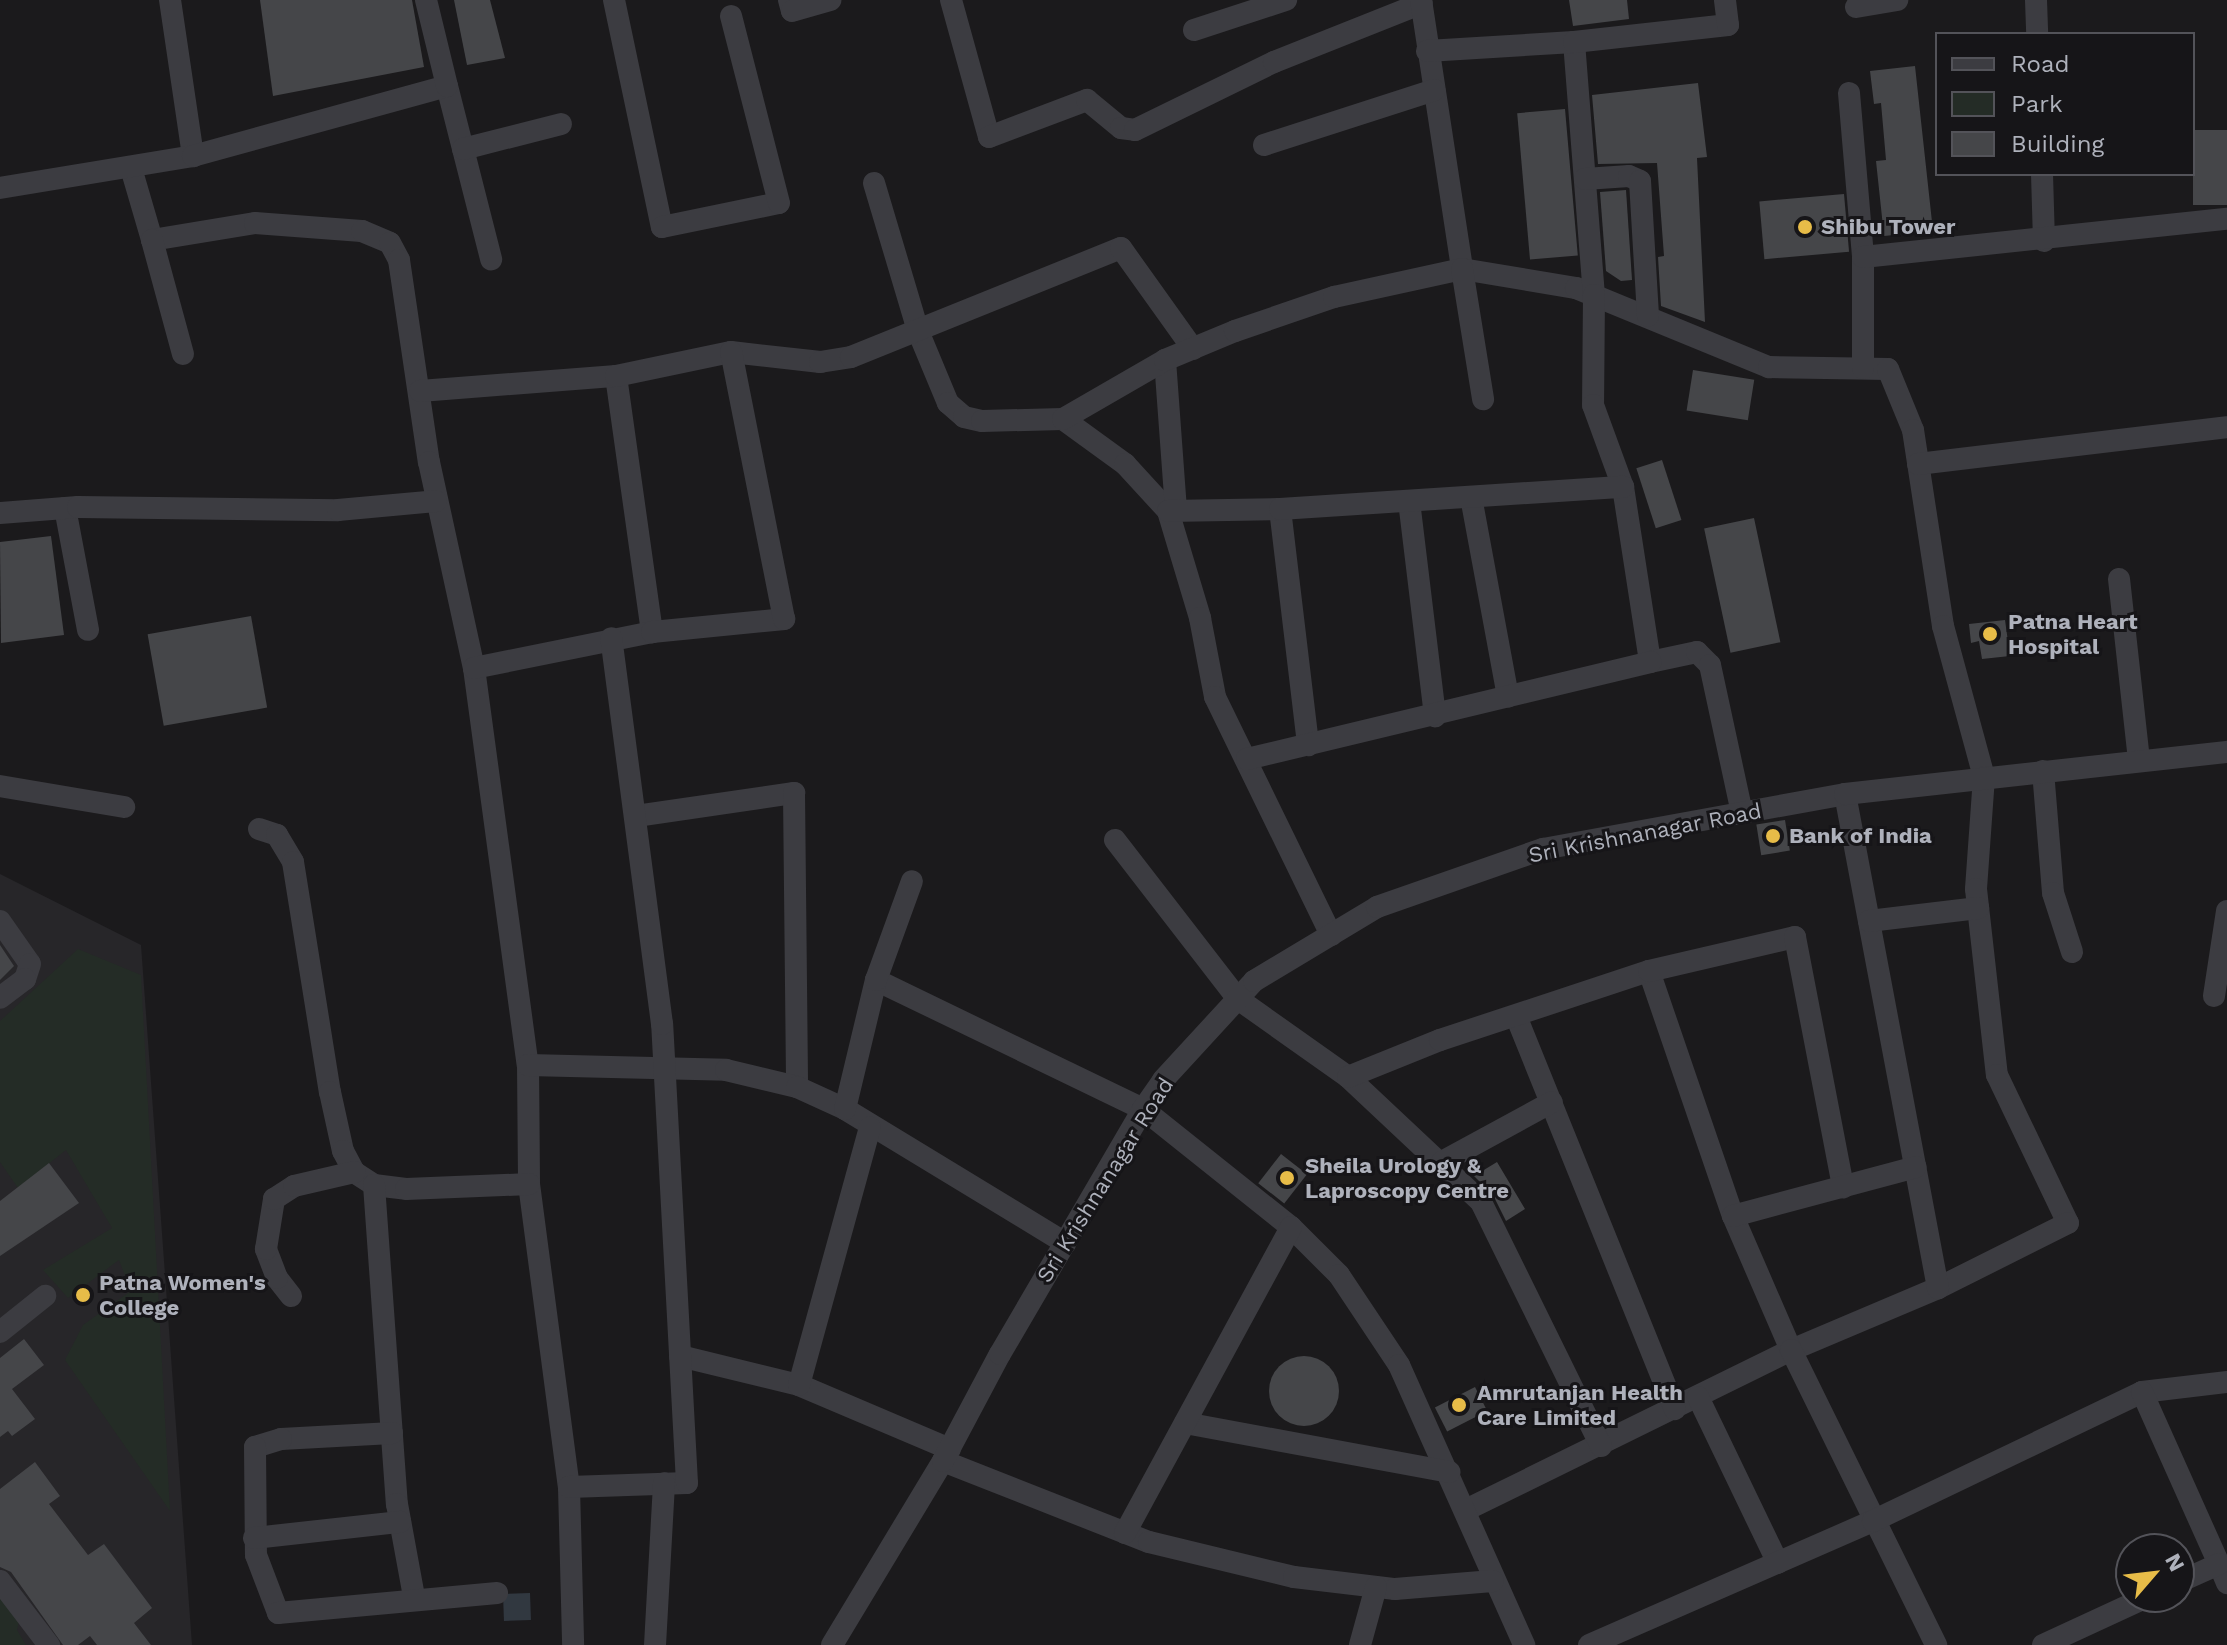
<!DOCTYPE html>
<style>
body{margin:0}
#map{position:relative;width:2227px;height:1645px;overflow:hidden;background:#1b1a1c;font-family:"Work Sans",sans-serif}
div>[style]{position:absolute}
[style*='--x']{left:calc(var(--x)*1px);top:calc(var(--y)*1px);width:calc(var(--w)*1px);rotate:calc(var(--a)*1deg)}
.built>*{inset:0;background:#272629}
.green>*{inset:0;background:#242c26}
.water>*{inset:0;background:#313840;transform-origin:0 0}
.building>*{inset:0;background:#454649;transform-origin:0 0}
.round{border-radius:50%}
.minor>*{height:22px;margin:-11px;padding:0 11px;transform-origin:11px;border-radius:11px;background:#3c3c41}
.dots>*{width:22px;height:22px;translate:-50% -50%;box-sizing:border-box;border:4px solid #161518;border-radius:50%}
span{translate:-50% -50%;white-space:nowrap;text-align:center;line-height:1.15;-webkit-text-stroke:6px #161518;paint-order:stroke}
.poi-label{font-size:22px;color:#aeb1bb;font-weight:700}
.left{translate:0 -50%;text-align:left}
.street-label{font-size:22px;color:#aeb1bb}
.legend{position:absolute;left:1935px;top:32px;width:260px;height:144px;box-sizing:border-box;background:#161518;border:2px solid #535359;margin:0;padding:10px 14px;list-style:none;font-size:24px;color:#aeb1bb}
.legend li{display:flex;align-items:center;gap:16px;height:40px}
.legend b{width:40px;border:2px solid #535359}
.north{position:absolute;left:2115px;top:1533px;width:80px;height:80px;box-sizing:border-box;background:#161518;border:2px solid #535359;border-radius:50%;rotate:62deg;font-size:22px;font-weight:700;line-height:32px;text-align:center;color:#aeb1bb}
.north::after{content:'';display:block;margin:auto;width:28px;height:36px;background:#e7bc48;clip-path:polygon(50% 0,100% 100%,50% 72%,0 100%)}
</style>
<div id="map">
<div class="built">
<i style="clip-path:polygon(0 874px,141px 945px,192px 1645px,0 1645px)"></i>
</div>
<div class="green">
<i style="clip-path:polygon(78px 949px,141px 975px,170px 1511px,65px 1360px,83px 1325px,131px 1291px,119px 1260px,68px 1298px,43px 1270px,112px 1228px,66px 1150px,18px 1188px,0 1162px,0 1021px)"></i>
<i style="clip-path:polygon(0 1592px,19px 1621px,17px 1630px,26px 1645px,0 1645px)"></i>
</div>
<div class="water">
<i style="left:530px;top:1593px;width:27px;height:27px;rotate:88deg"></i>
</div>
<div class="building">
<i style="clip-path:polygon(260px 0,412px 0,424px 67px,273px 96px)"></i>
<i style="clip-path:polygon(454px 0,490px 0,505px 58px,467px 65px)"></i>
<i style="clip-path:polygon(1569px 0,1627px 0,1629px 19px,1573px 26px)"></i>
<i style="clip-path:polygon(1915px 66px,1933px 231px,1884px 236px,1876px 161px,1886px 160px,1881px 103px,1874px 104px,1870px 71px)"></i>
<i style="clip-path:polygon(1698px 83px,1707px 157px,1697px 158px,1705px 322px,1661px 306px,1658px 257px,1664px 256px,1657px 163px,1598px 164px,1592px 95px)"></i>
<i style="left:1565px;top:109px;width:147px;height:48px;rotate:85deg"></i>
<i style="left:2227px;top:130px;width:75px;height:34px;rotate:90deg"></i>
<i style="clip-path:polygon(1626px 190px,1632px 280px,1621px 281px,1606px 271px,1600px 192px)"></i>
<i style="left:1844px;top:194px;width:58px;height:85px;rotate:85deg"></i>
<i style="left:1693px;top:370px;width:62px;height:41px;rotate:9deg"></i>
<i style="left:1662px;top:460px;width:63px;height:27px;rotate:72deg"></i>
<i style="left:1754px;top:518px;width:127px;height:51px;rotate:78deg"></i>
<i style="clip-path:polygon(51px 536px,64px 635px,1px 643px,0 542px)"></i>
<i style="left:251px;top:616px;width:93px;height:105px;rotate:80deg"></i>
<i style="clip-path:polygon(2005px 620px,2010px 656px,1982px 659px,1979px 641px,1971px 643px,1969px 624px)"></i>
<i style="left:1785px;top:820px;width:31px;height:29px;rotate:81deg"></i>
<i style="clip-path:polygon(0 945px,14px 966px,0 980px)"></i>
<i style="left:1281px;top:1154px;width:33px;height:37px;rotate:38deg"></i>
<i style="clip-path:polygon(1497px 1162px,1525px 1209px,1506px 1221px,1493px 1195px,1474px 1176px)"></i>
<i style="clip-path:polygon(49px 1163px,79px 1203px,0 1256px,0 1201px)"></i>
<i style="clip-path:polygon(24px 1339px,44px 1365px,12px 1389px,35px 1419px,12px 1436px,8px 1431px,0 1437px,0 1358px)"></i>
<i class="round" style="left:1269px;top:1356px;width:70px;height:70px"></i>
<i style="left:1475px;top:1387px;width:27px;height:45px;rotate:63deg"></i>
<i style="clip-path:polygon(35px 1462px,60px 1496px,49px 1504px,88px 1555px,104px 1544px,152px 1608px,134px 1623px,151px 1645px,97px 1645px,90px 1636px,78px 1645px,63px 1645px,11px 1572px,0 1567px,0 1489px)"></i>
</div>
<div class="minor">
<i style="--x:170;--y:0;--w:158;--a:81.6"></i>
<i style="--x:614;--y:0;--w:232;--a:78.1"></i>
<i style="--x:662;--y:227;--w:119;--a:-11.6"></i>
<i style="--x:779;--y:203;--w:193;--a:-104.4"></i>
<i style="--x:789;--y:0;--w:11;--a:75"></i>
<i style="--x:792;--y:11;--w:40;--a:-16"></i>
<i style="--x:951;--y:0;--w:142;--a:74.5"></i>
<i style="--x:989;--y:137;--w:105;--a:-20.7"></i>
<i style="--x:1087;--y:100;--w:44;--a:39.5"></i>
<i style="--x:1121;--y:128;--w:14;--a:8"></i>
<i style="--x:1135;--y:130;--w:155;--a:-26.1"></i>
<i style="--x:1274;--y:62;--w:159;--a:-21.7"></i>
<i style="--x:1421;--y:0;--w:272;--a:81.3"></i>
<i style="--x:1462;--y:269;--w:116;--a:9.5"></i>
<i style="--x:1576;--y:288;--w:209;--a:22.3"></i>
<i style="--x:1769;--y:367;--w:119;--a:1"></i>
<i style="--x:1888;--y:369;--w:66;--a:67.7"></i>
<i style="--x:1913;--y:430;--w:198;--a:81.3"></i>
<i style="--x:1943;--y:626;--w:156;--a:74.8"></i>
<i style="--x:1984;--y:777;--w:112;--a:94.1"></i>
<i style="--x:1976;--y:889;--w:187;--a:83.6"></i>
<i style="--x:1997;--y:1075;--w:164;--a:64.4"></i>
<i style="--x:2068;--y:1223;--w:145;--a:153.4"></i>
<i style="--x:1938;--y:1288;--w:160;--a:157.1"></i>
<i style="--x:1791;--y:1350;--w:360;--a:153.8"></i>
<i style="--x:2036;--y:0;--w:34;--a:88"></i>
<i style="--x:1856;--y:7;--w:42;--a:-9.7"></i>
<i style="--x:1194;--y:30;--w:97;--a:-18.1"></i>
<i style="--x:1574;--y:42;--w:254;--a:85.5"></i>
<i style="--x:1594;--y:295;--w:110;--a:90.5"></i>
<i style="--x:1593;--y:405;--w:87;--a:69.9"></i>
<i style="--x:1623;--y:487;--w:177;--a:81.2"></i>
<i style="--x:1650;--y:662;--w:48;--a:-12"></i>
<i style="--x:1697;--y:652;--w:18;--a:45"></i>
<i style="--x:1710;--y:665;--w:151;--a:77.8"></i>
<i style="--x:1427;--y:51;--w:147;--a:-3.5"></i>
<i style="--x:1574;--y:42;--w:155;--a:-6.3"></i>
<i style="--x:1728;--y:25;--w:25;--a:-97"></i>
<i style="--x:447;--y:86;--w:179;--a:75.7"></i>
<i style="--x:1849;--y:93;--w:165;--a:85.1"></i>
<i style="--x:1264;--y:145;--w:179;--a:-17.9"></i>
<i style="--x:463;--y:149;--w:101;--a:-14.3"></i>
<i style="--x:131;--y:168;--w:75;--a:73.7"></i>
<i style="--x:152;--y:240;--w:104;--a:-9.4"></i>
<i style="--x:255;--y:223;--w:107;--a:4.3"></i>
<i style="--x:362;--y:231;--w:30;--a:23"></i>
<i style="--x:390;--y:243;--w:19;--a:62"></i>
<i style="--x:399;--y:260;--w:204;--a:81.6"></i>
<i style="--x:429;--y:462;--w:211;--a:77.7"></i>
<i style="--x:474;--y:668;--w:401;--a:82.3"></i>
<i style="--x:528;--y:1065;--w:119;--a:89.5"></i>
<i style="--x:529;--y:1184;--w:306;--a:82.5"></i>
<i style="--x:569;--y:1487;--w:158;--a:88.5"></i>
<i style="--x:2042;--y:174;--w:67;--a:88.3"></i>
<i style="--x:1585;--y:179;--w:44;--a:-3.9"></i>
<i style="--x:1629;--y:176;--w:12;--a:24"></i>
<i style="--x:1640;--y:181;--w:135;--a:86.6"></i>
<i style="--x:874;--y:183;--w:154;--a:73.4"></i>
<i style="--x:918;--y:331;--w:78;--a:67.4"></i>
<i style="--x:948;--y:403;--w:21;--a:41"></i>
<i style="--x:964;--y:417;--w:18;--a:13"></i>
<i style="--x:982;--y:421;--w:81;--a:-1.4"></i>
<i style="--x:1063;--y:419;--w:77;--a:36"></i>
<i style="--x:1125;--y:464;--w:64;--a:47.5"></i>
<i style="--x:1168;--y:511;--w:112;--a:73.3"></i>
<i style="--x:1200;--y:618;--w:80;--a:79.2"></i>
<i style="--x:1215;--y:697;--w:265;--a:64"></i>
<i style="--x:0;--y:188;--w:196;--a:-9.4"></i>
<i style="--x:193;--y:156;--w:263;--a:-15.4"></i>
<i style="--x:447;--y:86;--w:89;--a:-103.7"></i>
<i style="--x:152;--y:240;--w:118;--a:74.8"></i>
<i style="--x:1165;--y:360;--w:151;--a:85.8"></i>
<i style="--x:1863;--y:368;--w:111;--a:-90"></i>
<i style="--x:1863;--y:257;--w:366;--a:-6"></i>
<i style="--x:616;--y:376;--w:259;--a:82"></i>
<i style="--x:420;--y:391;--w:197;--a:-4.4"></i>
<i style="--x:616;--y:376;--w:117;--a:-11.8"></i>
<i style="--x:731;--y:352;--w:90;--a:6.4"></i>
<i style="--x:820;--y:362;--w:31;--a:-9"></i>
<i style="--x:851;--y:357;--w:291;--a:-22"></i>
<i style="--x:1121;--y:248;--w:124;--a:54.5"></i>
<i style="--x:1063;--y:419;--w:118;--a:-30"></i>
<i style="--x:1165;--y:360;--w:76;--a:-22.5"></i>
<i style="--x:1235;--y:331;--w:105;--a:-19"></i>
<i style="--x:1334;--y:297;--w:131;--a:-12.3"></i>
<i style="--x:1462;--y:269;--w:132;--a:80.8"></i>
<i style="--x:1918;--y:464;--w:311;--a:-6.8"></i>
<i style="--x:1471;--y:497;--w:203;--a:79.5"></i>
<i style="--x:1409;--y:501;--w:217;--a:83.1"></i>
<i style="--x:65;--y:508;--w:124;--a:79.3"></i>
<i style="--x:1280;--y:509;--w:238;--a:83.2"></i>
<i style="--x:1168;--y:511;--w:112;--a:-1"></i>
<i style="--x:1280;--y:509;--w:344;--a:-3.7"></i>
<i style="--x:0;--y:513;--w:78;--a:-4.4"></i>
<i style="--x:78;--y:507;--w:260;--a:0.7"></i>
<i style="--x:338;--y:510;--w:98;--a:-5.2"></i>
<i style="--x:2119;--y:579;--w:183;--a:83.7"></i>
<i style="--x:474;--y:668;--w:182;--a:-11.4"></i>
<i style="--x:652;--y:632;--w:133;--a:-5.6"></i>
<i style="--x:784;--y:619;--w:272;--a:-101.2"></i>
<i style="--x:1247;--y:759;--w:415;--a:-13.5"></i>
<i style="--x:2043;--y:771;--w:122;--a:85.3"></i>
<i style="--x:2053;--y:893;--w:62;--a:72.1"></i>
<i style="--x:0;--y:786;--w:126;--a:9.6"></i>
<i style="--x:1845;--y:794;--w:503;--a:79.34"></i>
<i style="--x:636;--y:816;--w:160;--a:-8.3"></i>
<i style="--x:794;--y:793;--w:294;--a:89.4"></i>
<i style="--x:259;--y:829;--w:19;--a:18"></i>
<i style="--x:277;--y:835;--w:31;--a:59"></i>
<i style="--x:293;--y:862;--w:233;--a:80.9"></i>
<i style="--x:330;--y:1092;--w:60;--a:77.6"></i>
<i style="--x:343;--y:1151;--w:24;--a:62"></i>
<i style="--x:354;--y:1172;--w:24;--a:33"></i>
<i style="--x:374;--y:1185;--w:32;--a:7"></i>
<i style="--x:406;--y:1189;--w:123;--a:-2.3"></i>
<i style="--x:1115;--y:840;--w:201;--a:52.3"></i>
<i style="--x:1238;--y:999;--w:135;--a:35.3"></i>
<i style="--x:1348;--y:1077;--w:183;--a:43.2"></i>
<i style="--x:1481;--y:1202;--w:272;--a:63.8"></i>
<i style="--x:0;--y:921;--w:52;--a:55.1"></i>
<i style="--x:30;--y:964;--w:16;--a:108"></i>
<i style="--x:25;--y:979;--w:31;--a:143"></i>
<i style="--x:1869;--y:921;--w:110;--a:-6.8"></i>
<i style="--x:1649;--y:971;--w:259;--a:71.1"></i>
<i style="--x:1733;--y:1216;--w:146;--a:66.6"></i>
<i style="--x:1791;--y:1350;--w:329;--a:63.8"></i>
<i style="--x:876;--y:980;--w:297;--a:25.8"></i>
<i style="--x:1143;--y:1109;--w:189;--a:38.6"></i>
<i style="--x:1291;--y:1227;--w:68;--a:45"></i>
<i style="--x:1339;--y:1275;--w:108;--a:56.3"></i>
<i style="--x:1399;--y:1365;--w:307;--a:65.9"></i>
<i style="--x:2214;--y:996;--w:86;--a:-81.3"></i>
<i style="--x:1516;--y:1016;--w:424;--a:68"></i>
<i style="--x:528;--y:1065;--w:198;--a:1.4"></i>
<i style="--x:726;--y:1070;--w:73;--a:13.5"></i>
<i style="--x:797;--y:1087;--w:53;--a:24.6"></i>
<i style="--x:845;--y:1109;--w:258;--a:31.3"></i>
<i style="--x:1348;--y:1077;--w:99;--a:-21.9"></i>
<i style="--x:1440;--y:1040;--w:220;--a:-18.3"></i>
<i style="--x:1649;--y:971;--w:150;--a:-13.1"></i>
<i style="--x:1795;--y:937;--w:255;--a:79.1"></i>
<i style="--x:845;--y:1109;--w:133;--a:-76.5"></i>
<i style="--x:876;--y:980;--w:105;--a:-70"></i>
<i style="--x:1442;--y:1162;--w:125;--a:-28.6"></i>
<i style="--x:374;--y:1185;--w:320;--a:85.9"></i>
<i style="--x:397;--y:1504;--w:95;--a:79.6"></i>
<i style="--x:1733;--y:1216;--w:189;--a:-15"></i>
<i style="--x:291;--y:1296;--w:23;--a:-128"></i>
<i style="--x:277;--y:1278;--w:31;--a:-111"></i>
<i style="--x:266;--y:1249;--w:51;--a:-80.9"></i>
<i style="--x:274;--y:1199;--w:24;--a:-33"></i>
<i style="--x:294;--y:1186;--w:62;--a:-13.1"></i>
<i style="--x:0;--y:1332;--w:58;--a:-38.7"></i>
<i style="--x:680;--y:1356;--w:122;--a:13.7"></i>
<i style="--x:799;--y:1385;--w:164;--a:23"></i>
<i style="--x:799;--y:1385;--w:267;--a:-74.6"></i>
<i style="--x:2142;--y:1392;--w:86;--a:-6.7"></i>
<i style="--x:1698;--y:1397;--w:184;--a:64.3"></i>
<i style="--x:1185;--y:1423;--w:269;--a:10.5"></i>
<i style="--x:392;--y:1433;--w:111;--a:176.9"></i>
<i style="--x:281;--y:1439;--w:27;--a:163"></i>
<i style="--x:255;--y:1447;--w:108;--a:89.5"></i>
<i style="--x:256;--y:1555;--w:62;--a:69.2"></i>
<i style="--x:278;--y:1613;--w:220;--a:-5.2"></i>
<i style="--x:943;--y:1461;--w:221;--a:21.5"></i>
<i style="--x:1149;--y:1542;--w:149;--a:13.6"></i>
<i style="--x:1294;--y:1577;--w:102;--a:6.8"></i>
<i style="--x:1395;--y:1589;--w:98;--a:-4.7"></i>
<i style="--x:569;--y:1487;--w:118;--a:-1.9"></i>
<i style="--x:687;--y:1483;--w:460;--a:-93.1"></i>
<i style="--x:662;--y:1024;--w:389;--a:-97.5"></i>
<i style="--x:1125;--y:1533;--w:348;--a:-61.5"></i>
<i style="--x:254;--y:1538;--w:147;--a:-6.3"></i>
<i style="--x:2219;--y:1564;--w:21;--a:67"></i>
<i style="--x:0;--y:1581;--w:81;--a:52.6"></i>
<i style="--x:655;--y:1645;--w:162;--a:-86.8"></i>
<i style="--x:832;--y:1645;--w:215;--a:-58.9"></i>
<i style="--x:943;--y:1461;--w:121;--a:-62"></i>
<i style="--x:1000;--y:1354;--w:284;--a:-59.7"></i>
<i style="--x:1143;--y:1109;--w:35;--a:-55"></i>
<i style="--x:1163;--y:1080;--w:134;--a:-47.4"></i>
<i style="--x:1254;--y:981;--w:144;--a:-31"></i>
<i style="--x:1377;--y:907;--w:176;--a:-19.3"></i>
<i style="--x:1543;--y:849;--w:307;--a:-10.3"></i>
<i style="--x:1845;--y:794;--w:384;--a:-6.3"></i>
<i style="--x:1360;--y:1645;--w:60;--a:-74.6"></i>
<i style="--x:1589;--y:1645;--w:310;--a:-23.6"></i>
<i style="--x:1873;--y:1521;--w:298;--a:-25.6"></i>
<i style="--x:2142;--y:1392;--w:188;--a:65.9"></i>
<i style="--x:2219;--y:1564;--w:44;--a:155.8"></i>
<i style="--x:2043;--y:1645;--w:115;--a:-24.8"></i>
</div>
<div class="dots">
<i style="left:1805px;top:227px;background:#e7bc48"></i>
<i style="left:1990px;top:634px;background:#e7bc48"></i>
<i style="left:1773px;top:836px;background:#e7bc48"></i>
<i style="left:1287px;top:1178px;background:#e7bc48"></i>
<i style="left:83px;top:1295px;background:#e7bc48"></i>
<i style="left:1459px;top:1405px;background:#e7bc48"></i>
</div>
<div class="poi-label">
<span class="left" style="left:1821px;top:227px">Shibu Tower</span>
<span class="left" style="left:2008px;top:634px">Patna Heart<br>Hospital</span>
<span class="left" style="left:1789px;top:836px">Bank of India</span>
<span class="left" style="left:1305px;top:1178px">Sheila Urology &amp;<br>Laproscopy Centre</span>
<span class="left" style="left:99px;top:1295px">Patna Women's<br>College</span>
<span class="left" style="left:1477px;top:1405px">Amrutanjan Health<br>Care Limited</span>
</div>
<div class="street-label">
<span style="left:1645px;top:833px;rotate:-11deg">Sri Krishnanagar Road</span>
<span style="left:1105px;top:1180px;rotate:-58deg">Sri Krishnanagar Road</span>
</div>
<ul class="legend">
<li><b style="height:10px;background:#3c3c41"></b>Road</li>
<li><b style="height:22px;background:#242c26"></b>Park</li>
<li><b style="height:22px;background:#454649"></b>Building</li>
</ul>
<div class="north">N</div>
</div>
